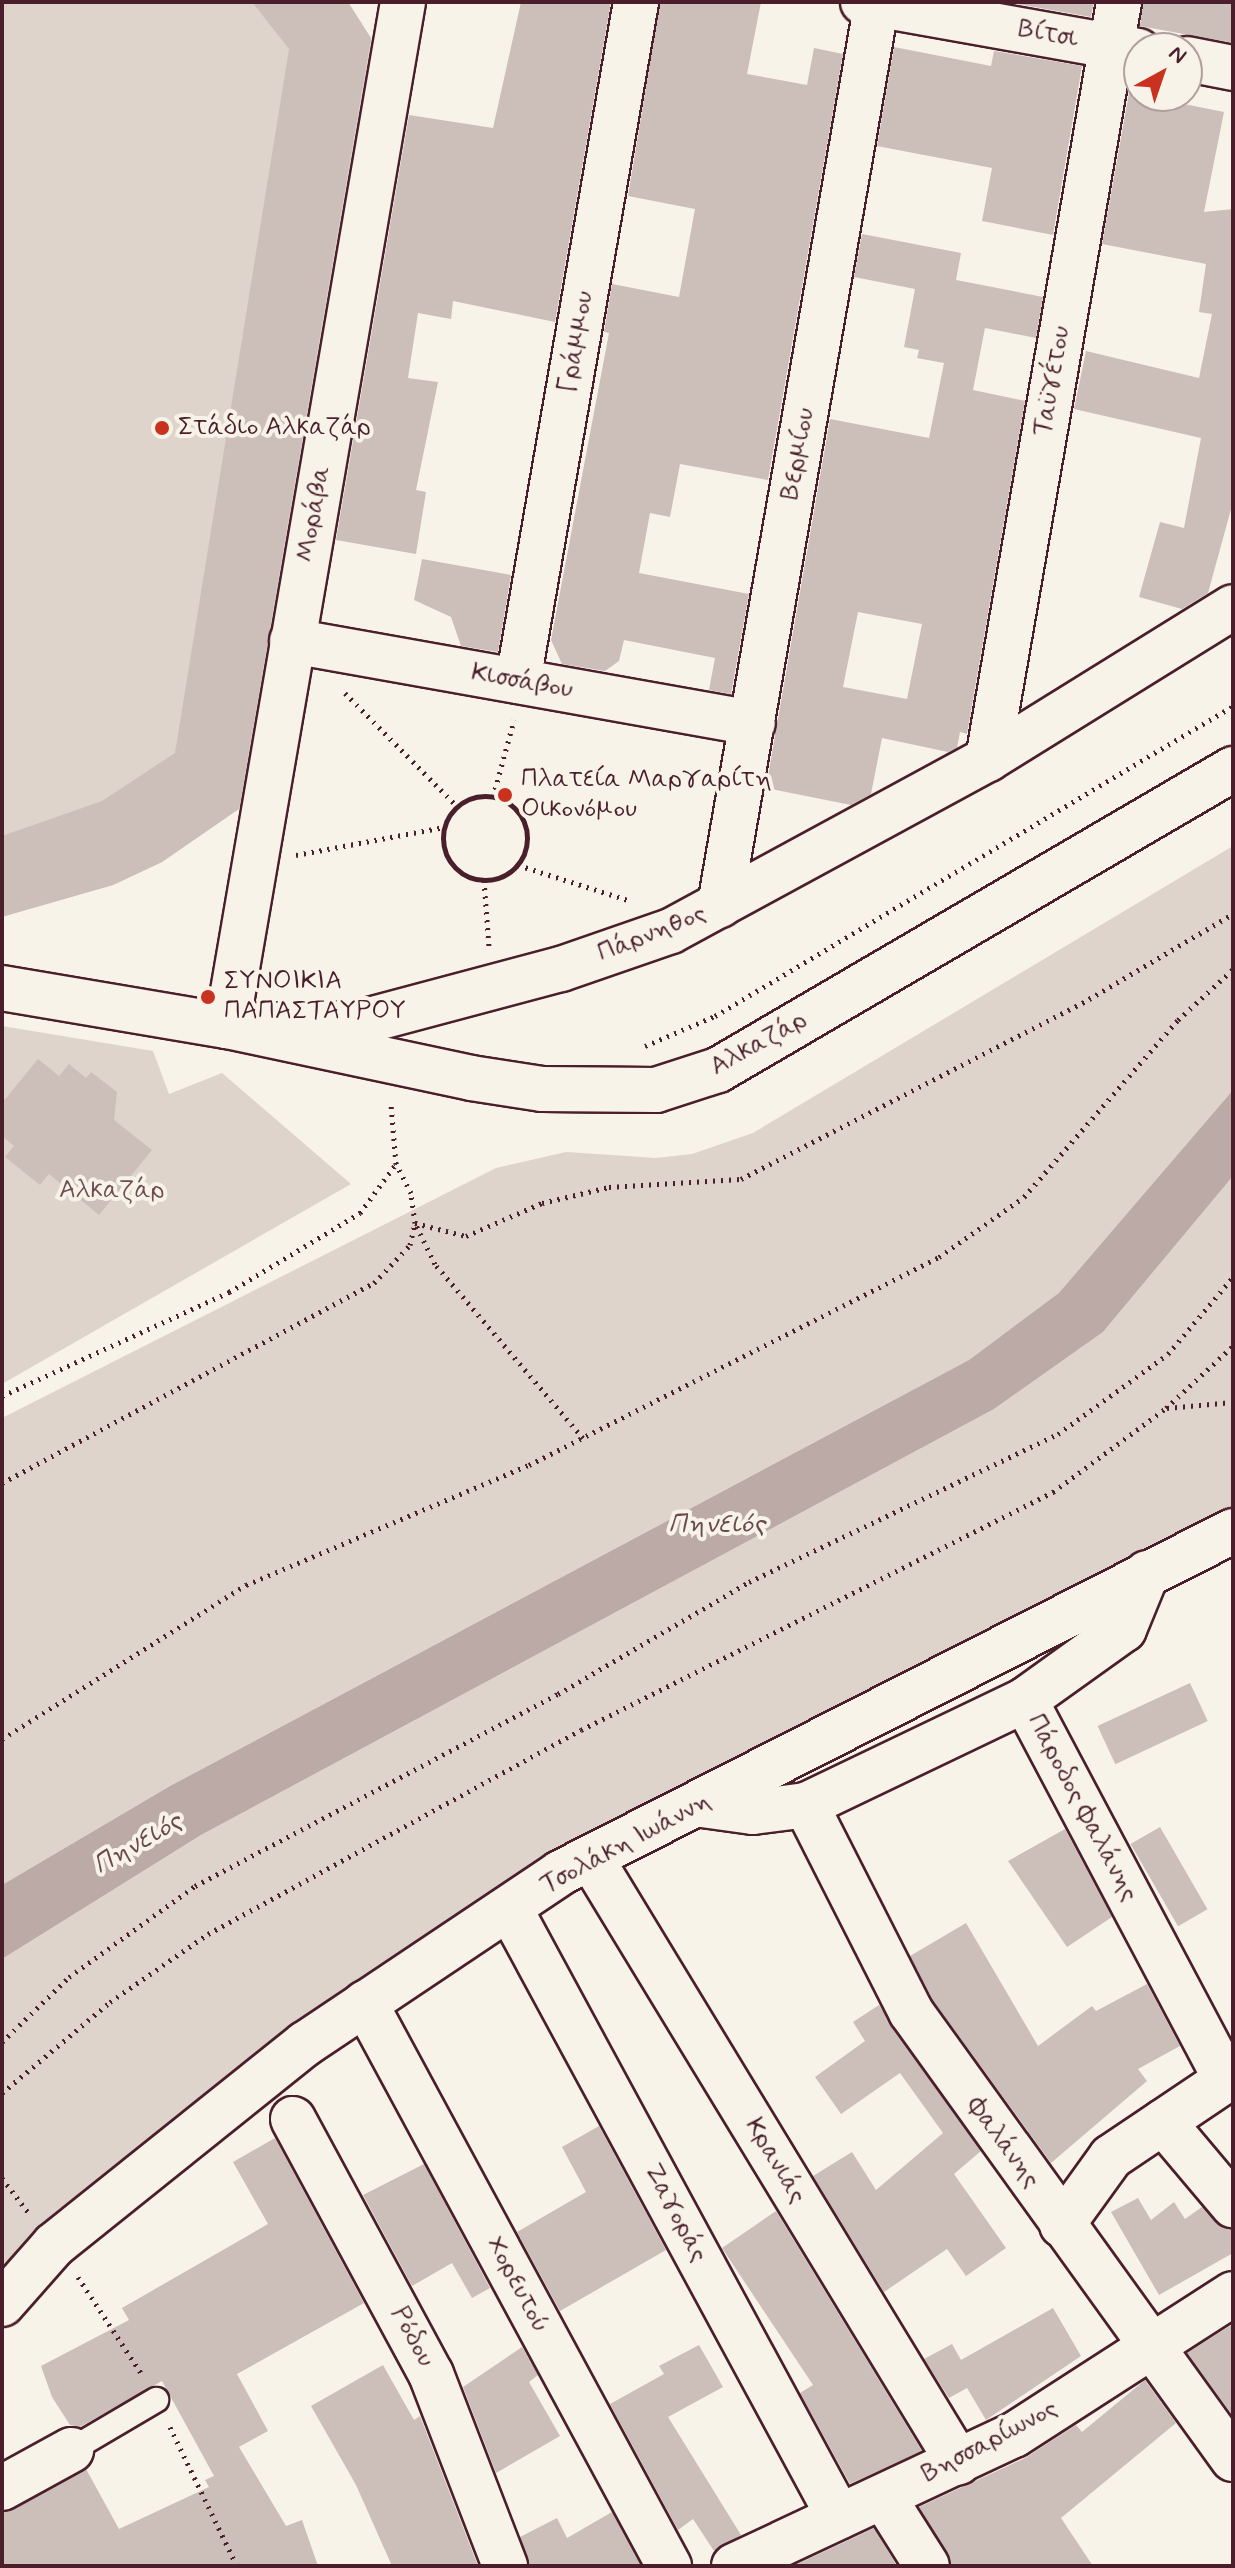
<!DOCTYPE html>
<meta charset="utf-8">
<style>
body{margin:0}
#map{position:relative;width:1235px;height:2568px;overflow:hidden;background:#f7f3e8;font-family:Mynerve,sans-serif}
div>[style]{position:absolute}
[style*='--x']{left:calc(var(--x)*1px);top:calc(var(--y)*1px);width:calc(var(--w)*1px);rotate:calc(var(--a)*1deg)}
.green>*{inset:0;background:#ded4cc}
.water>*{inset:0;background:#bcaaa7}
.building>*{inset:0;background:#ccbfb9;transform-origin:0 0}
.path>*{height:5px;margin-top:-2.5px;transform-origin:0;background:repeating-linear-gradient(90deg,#4a1f2b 0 2px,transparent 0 8px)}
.path>.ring{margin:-2.5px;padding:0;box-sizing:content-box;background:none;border:5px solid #4a1f2b;border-radius:50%}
.roads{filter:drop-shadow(2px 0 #4a1f2b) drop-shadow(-2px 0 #4a1f2b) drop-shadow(0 2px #4a1f2b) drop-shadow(0 -2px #4a1f2b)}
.service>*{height:24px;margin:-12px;padding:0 12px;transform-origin:12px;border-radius:12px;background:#f7f3e8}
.minor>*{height:44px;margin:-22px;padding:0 22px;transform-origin:22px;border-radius:22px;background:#f7f3e8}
.tertiary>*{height:44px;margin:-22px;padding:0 22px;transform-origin:22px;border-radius:22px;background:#f7f3e8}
.dots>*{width:22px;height:22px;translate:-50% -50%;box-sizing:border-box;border:4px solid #f7f3e8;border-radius:50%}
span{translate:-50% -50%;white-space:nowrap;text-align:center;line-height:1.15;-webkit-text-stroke:8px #f7f3e8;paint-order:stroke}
.street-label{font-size:26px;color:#4a1f2b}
.poi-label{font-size:26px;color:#4a1f2b}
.left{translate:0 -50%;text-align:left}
.park-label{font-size:26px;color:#6f4c53}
.water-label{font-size:28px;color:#6c4950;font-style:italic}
.frame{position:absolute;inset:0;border:4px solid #4a1f2b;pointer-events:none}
.north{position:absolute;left:1123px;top:32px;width:80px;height:80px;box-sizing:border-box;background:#f7f3e8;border:2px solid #b29e9c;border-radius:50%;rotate:40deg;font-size:22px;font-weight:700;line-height:32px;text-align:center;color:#4a1f2b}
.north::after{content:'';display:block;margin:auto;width:28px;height:36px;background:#c8321e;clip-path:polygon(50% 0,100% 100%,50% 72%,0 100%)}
</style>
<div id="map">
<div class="green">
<i style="clip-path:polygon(2px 2px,348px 2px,386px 63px,251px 800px,162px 862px,113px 885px,2px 916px)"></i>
<i style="clip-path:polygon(1233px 846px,1233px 1090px,1059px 1294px,969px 1360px,170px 1786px,2px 1885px,2px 1418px,496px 1168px,566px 1152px,656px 1158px,692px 1154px,753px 1133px)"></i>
<i style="clip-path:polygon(2px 1026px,153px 1051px,169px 1094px,222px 1073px,351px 1184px,2px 1384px)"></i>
<i style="clip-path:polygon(1233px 1176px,1233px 1508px,611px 1833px,2px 2268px,2px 1959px,201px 1835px,994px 1409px,1103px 1332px)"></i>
</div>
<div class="water">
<i style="clip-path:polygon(1233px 1090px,1233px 1176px,1103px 1332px,994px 1409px,201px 1835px,2px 1959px,2px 1885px,170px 1786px,969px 1360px,1059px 1293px)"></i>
</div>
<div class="building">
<i style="clip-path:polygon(252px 2px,348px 2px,371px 38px,239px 809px,162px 862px,113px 885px,2px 917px,2px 836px,102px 801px,175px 753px,289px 49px)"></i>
<i style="clip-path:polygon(521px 2px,611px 2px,555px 322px,453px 301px,451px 319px,418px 313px,408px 378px,438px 382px,416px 490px,426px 492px,416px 554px,336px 540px,409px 115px,493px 128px)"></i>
<i style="clip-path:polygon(660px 2px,761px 2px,747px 74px,807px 85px,814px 48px,843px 54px,768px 480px,680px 464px,670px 517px,650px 513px,639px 573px,749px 594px,731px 694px,709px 690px,715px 658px,624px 640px,619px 661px,605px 671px,562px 664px,551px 640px,609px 333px,604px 332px,612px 284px,679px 297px,695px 209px,628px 196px)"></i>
<i style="clip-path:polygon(1006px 2px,1094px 2px,1091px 17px)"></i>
<i style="clip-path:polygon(1143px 2px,1233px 2px,1233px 43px,1140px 26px)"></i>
<i style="clip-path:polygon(894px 47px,991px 66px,994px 51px,1082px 66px,1053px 235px,982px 221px,992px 168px,877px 146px)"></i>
<i style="clip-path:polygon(1129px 93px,1224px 112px,1204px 212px,1233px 209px,1233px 502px,1208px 593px,1182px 609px,1139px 597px,1160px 522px,1184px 528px,1201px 438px,1074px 409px,1086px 351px,1199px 378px,1212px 314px,1199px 312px,1206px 264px,1102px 244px)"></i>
<i style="clip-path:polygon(evenodd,862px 234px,961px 253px,956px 280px,1043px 297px,1036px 338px,985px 328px,973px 390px,1025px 401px,967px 734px,960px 732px,957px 748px,948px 752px,882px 738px,871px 794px,851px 805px,766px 788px,830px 419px,929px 438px,944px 363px,917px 358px,919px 350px,904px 347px,915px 289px,854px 277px,862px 234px,858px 612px,922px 624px,907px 699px,843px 687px,858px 612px)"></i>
<i style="clip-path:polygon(422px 559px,511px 575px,498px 652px,461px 646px,451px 617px,414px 600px)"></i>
<i style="clip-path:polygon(38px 1059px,59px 1076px,69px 1064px,86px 1078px,91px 1072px,117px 1092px,114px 1120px,152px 1150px,99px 1215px,49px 1174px,40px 1185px,5px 1157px,14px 1146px,2px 1136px,2px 1103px)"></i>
<i style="left:1190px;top:1683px;width:42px;height:102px;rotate:65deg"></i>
<i style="left:1160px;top:1827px;width:95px;height:34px;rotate:60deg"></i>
<i style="clip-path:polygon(1065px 1829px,1112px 1917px,1067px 1947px,1008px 1861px)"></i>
<i style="clip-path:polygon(966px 1923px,1038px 2046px,1092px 2006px,1096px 2011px,1147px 1984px,1180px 2046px,1138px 2069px,1147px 2081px,1051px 2163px,932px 1999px,910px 1956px)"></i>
<i style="clip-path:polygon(879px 2005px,981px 2151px,954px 2174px,1006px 2248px,966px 2276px,947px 2249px,884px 2292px,813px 2176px,852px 2152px,876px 2190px,943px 2133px,900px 2073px,841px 2114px,815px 2077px,865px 2041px,853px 2022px)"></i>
<i style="clip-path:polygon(599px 2126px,666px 2250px,560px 2311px,517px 2232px,586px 2192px,562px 2147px)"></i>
<i style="clip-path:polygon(275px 2138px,364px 2303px,237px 2374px,268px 2431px,239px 2447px,286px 2526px,302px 2520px,318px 2566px,2px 2566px,2px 2513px,86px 2469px,119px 2529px,209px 2487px,205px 2480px,214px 2476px,162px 2381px,80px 2427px,70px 2425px,52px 2397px,41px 2366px,129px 2320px,122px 2308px,268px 2224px,233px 2162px)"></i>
<i style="clip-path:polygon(424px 2164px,490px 2288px,472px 2298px,452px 2263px,412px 2286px,363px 2195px)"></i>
<i style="clip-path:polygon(1138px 2198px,1151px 2220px,1174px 2202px,1185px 2219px,1202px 2207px,1233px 2229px,1233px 2253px,1159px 2295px,1111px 2212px)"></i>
<i style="clip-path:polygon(776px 2211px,922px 2451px,850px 2484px,800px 2393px,813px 2385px,722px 2248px)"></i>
<i style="clip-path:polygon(1053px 2308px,1081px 2356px,986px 2420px,967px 2388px,949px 2398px,924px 2359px,952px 2344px,961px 2360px)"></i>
<i style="clip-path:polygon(1233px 2324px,1233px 2416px,1187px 2353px)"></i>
<i style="clip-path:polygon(699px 2345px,723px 2387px,668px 2417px,741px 2535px,714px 2551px,693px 2519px,678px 2530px,610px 2404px,664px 2374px,659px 2366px)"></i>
<i style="clip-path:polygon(522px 2347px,538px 2375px,529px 2382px,560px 2436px,496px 2473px,463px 2387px)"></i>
<i style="clip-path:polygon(383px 2365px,414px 2420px,420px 2416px,478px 2566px,392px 2566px,356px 2485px,311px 2406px)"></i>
<i style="clip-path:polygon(1145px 2380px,1176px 2423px,1061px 2518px,1093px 2566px,952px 2566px,919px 2507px,1025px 2458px,1076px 2425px,1082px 2432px)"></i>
<i style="clip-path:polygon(612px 2512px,641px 2566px,529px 2566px,520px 2537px,557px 2518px,567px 2538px)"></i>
<i style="clip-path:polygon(874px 2528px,897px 2566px,793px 2566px,851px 2539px)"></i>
</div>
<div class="path">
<i style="--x:345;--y:693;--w:159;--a:45.3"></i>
<i class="ring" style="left:443px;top:796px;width:79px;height:79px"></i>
<i style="--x:493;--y:797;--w:80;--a:-74.7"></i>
<i style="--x:296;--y:855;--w:151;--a:-10.7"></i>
<i style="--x:518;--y:865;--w:119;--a:17.7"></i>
<i style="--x:484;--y:880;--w:66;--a:85.7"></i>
<i style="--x:645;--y:1046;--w:76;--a:-23.2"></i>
<i style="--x:715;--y:1016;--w:604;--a:-30.9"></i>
<i style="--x:2;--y:1396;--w:250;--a:-24.6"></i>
<i style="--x:229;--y:1292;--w:153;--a:-31.1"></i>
<i style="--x:360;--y:1213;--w:61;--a:-53.7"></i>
<i style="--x:396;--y:1164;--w:60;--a:-94.8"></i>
<i style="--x:1167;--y:1408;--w:66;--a:-5.2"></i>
<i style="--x:583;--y:1438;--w:228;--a:-130.4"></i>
<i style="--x:435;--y:1264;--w:46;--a:-116"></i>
<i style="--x:415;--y:1223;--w:53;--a:14.3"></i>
<i style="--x:466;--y:1236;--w:83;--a:-23.5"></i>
<i style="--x:542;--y:1203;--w:69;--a:-13.4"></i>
<i style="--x:609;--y:1187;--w:132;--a:-3.5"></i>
<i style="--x:741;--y:1179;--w:392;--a:-27.3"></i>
<i style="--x:1089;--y:999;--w:167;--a:-30.6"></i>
<i style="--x:2;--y:1483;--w:422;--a:-28.3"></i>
<i style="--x:374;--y:1283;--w:52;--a:-46.5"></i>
<i style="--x:410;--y:1245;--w:23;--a:-77"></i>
<i style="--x:415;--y:1223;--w:30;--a:-98"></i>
<i style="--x:411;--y:1193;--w:33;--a:-117"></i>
<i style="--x:2;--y:1739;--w:289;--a:-32.3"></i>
<i style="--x:246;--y:1585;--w:307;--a:-23"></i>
<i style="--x:529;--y:1465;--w:460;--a:-26.9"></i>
<i style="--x:939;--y:1257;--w:104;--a:-35.2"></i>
<i style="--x:1024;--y:1197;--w:235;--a:-49"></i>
<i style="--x:1178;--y:1020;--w:75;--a:-42.8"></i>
<i style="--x:2;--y:2042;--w:93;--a:-44.1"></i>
<i style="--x:69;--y:1977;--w:155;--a:-35.8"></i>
<i style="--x:195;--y:1886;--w:411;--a:-27.9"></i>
<i style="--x:558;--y:1694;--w:221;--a:-30.4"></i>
<i style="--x:749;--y:1582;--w:343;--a:-25.6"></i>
<i style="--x:1058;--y:1434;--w:136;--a:-36"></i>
<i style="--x:1168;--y:1354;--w:101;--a:-49.8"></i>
<i style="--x:2;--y:2093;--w:141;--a:-40.1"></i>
<i style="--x:110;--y:2002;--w:119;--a:-34.8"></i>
<i style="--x:208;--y:1934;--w:425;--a:-28.7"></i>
<i style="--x:581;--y:1730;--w:529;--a:-26.76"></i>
<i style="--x:1053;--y:1492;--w:141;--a:-36.6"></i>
<i style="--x:1166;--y:1408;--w:91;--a:-42.8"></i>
<i style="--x:2;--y:2178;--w:43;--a:52.6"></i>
<i style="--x:78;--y:2277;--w:115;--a:56.7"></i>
<i style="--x:170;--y:2427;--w:154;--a:64.3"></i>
</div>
<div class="roads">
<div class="service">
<i style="--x:71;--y:2450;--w:99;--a:-30.5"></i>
</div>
<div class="minor">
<i style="--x:403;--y:2;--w:1039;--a:99.75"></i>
<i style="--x:227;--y:1026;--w:127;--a:-0.9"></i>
<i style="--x:354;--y:1024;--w:214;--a:-14.9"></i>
<i style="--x:561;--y:969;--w:116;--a:-19.1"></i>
<i style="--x:671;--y:931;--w:361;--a:-28.5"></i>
<i style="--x:988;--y:759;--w:288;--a:-31.8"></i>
<i style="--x:863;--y:2;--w:280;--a:10.1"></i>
<i style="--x:1187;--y:59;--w:47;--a:11.1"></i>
<i style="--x:292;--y:641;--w:468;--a:10.1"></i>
<i style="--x:518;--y:681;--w:689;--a:-80.14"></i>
<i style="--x:988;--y:759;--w:768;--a:-80.18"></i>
<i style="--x:720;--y:905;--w:917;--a:-80.14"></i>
<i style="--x:1147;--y:1573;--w:61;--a:112.3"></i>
<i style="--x:1124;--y:1629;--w:122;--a:144.4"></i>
<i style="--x:1025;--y:1700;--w:429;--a:62.1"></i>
<i style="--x:702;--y:1805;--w:51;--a:7.8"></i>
<i style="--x:753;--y:1812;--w:53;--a:-7.5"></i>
<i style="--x:806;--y:1805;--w:243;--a:-25.6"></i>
<i style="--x:806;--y:1805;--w:232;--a:63.1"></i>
<i style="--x:911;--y:2012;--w:551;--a:54.23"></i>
<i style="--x:592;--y:1860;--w:705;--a:58.7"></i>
<i style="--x:510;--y:1909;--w:691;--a:61.58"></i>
<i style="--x:365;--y:2003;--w:640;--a:61.63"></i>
<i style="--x:293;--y:2119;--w:290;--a:61.6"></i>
<i style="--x:431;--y:2374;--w:206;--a:68.9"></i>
<i style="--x:1163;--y:2122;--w:109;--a:49.9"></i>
<i style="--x:1062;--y:2225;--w:84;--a:-54.2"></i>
<i style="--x:1111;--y:2157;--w:147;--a:-33.9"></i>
<i style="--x:2;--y:2304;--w:79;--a:-48.6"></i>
<i style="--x:2;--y:2488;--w:79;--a:-28.8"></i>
<i style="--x:884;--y:2498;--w:80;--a:57.7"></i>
<i style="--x:734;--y:2566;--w:309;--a:-25.1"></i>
<i style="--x:1014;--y:2435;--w:260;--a:-32.8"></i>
</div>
<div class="tertiary">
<i style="--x:2;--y:988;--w:228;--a:9.6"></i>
<i style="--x:227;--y:1026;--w:249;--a:12"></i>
<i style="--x:471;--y:1078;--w:72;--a:8.8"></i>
<i style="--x:542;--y:1089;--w:114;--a:0.5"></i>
<i style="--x:656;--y:1090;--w:65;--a:-17.9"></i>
<i style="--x:718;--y:1070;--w:597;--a:-30.3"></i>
<i style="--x:54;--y:2245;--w:322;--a:-38.7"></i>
<i style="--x:305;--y:2044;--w:307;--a:-33.8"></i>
<i style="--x:560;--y:1873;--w:755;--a:-26.94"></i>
</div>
</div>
<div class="dots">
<i style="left:162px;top:428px;background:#c8321e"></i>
<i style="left:505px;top:795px;background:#c8321e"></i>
<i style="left:208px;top:997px;background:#c8321e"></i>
</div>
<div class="street-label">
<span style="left:1048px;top:35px;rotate:10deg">Βίτσι</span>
<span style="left:577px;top:342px;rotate:-80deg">Γράμμου</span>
<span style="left:1053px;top:381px;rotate:-80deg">Ταϋγέτου</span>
<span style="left:799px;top:454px;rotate:-80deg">Βερμίου</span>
<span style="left:314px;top:514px;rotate:-80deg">Μοράβα</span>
<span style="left:522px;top:682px;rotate:10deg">Κισσάβου</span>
<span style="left:652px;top:934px;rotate:-22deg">Πάρνηθος</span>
<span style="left:759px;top:1044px;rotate:-29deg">Αλκαζάρ</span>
<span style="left:1082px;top:1808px;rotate:62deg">Πάροδος Φαλάνης</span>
<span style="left:626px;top:1844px;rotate:-28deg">Τσολάκη Ιωάννη</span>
<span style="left:1003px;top:2143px;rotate:54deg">Φαλάνης</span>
<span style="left:775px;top:2161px;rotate:59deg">Κρανιάς</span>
<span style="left:675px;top:2213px;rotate:62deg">Ζαγοράς</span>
<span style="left:517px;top:2285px;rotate:62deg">Χορευτού</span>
<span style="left:412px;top:2337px;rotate:62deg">Ρόδου</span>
<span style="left:990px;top:2442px;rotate:-28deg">Βησσαρίωνος</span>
</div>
<div class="poi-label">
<span class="left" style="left:178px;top:428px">Στάδιο Αλκαζάρ</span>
<span class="left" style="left:521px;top:795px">Πλατεία Μαργαρίτη<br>Οικονόμου</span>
<span class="left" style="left:224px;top:997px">ΣΥΝΟΙΚΙΑ<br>ΠΑΠΑΣΤΑΥΡΟΥ</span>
</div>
<div class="park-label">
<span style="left:112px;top:1191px">Αλκαζάρ</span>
</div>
<div class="water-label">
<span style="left:717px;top:1525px">Πηνειός</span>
<span style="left:138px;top:1844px;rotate:-30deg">Πηνειός</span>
</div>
<div class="frame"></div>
<div class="north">N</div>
</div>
